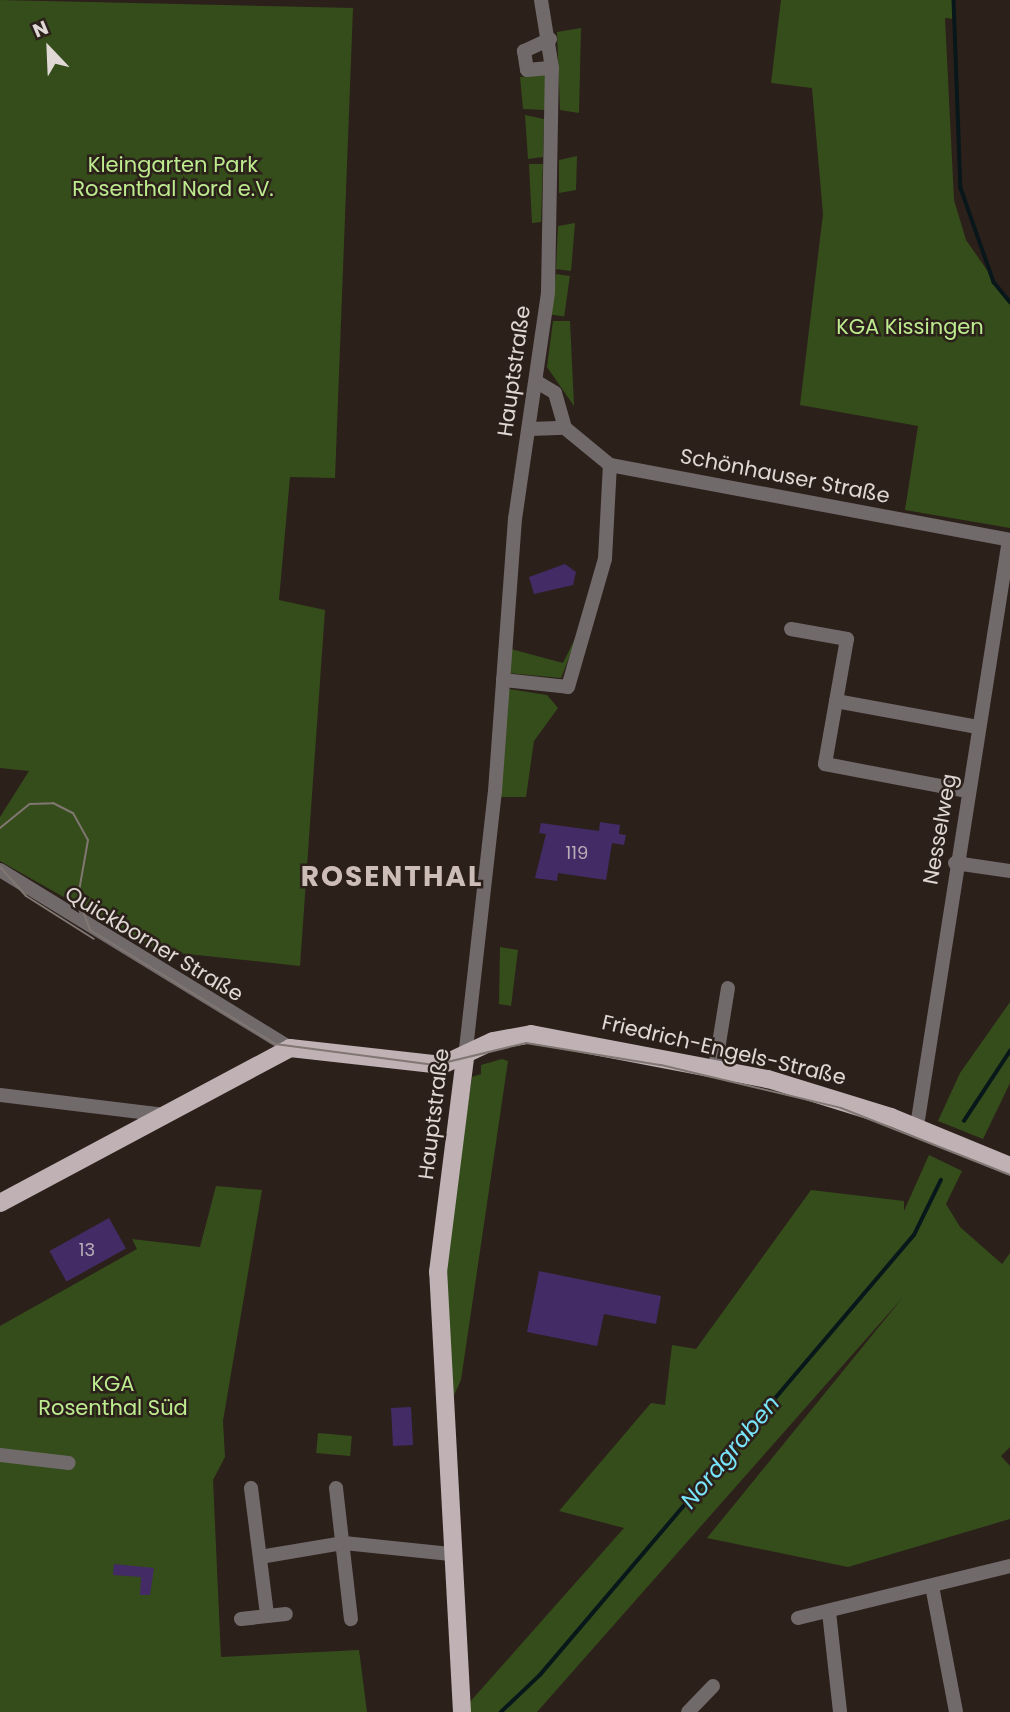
<!DOCTYPE html>
<meta charset="utf-8">
<style>
body{margin:0}
#map{position:relative;width:1010px;height:1712px;overflow:hidden;background:#2c201b;font-family:Poppins,sans-serif}
div>[style]{position:absolute}
[style*='--x']{left:calc(var(--x)*1px);top:calc(var(--y)*1px);width:calc(var(--w)*1px);rotate:calc(var(--a)*1deg)}
.green>*{inset:0;background:#354d1b;transform-origin:0 0}
.stream>*{height:3.5px;margin:-1.75px;padding:0 1.75px;transform-origin:1.75px;border-radius:1.75px;background:#09171a}
.building>*{inset:0;background:#432b66;transform-origin:0 0}
.minor>*{height:14px;margin:-7px;padding:0 7px;transform-origin:7px;border-radius:7px;background:#716a6b}
.major>*{height:18px;margin:-9px;padding:0 9px;transform-origin:9px;border-radius:9px;background:#c0b1b5}
.tram>*{height:2px;margin:-1px;padding:0 1px;transform-origin:1px;border-radius:1px;background:#817772}
span{translate:-50% -50%;white-space:nowrap;text-align:center;line-height:1.15;-webkit-text-stroke:5px #2c201b;paint-order:stroke}
.number-label{font-size:18px;color:#b9adb8}
.number-label span{-webkit-text-stroke-width:0}
.park-label{font-size:21px;color:#bdec8f}
.street-label{font-size:21px;color:#e0d8d4}
.water-label{font-size:23px;color:#78e5fa;font-style:italic}
.district-label{font-size:28px;color:#ccbdb6;font-weight:700;letter-spacing:2px}
.north{position:absolute;left:14px;top:14px;width:70px;height:70px;-webkit-text-stroke:5px #2c201b;paint-order:stroke;rotate:337deg;font-size:19px;font-weight:700;line-height:28px;text-align:center;color:#e0d8d4}
.north::after{content:'';display:block;margin:auto;width:24px;height:32px;background:#e0d8d4;clip-path:polygon(50% 0,100% 100%,50% 72%,0 100%)}
</style>
<div id="map">
<div class="green">
<i style="clip-path:polygon(0 0,353px 8px,335px 478px,290px 477px,279px 600px,325px 610px,300px 966px,159px 951px,0 861px,0 817px,29px 771px,0 768px)"></i>
<i style="clip-path:polygon(781px 0,954px 0,954px 19px,945px 18px,954px 200px,966px 240px,1010px 303px,1010px 528px,905px 510px,918px 426px,800px 405px,823px 214px,812px 88px,771px 83px)"></i>
<i style="clip-path:polygon(581px 28px,579px 113px,560px 110px,557px 32px)"></i>
<i style="clip-path:polygon(545px 74px,545px 110px,523px 109px,520px 77px)"></i>
<i style="clip-path:polygon(525px 115px,544px 119px,543px 157px,528px 159px)"></i>
<i style="clip-path:polygon(577px 156px,576px 190px,559px 193px,559px 160px)"></i>
<i style="clip-path:polygon(529px 164px,543px 164px,541px 222px,532px 223px)"></i>
<i style="clip-path:polygon(575px 223px,571px 271px,556px 269px,558px 226px)"></i>
<i style="left:556px;top:274px;width:14px;height:41px;rotate:8deg"></i>
<i style="clip-path:polygon(553px 321px,570px 321px,574px 406px,547px 367px)"></i>
<i style="clip-path:polygon(584px 620px,561px 678px,508px 673px,511px 649px,563px 663px)"></i>
<i style="clip-path:polygon(509px 689px,547px 695px,558px 708px,534px 741px,526px 797px,499px 797px)"></i>
<i style="clip-path:polygon(500px 947px,518px 950px,511px 1006px,499px 1004px)"></i>
<i style="clip-path:polygon(1010px 1002px,1010px 1083px,983px 1139px,938px 1121px,960px 1073px)"></i>
<i style="clip-path:polygon(502px 1059px,508px 1061px,461px 1380px,449px 1406px,443px 1279px,450px 1219px,472px 1077px,481px 1074px,481px 1065px)"></i>
<i style="clip-path:polygon(929px 1155px,962px 1171px,946px 1204px,960px 1227px,1002px 1264px,1010px 1253px,1010px 1447px,1001px 1456px,1010px 1466px,1010px 1519px,848px 1567px,707px 1538px,904px 1296px,537px 1712px,461px 1712px,624px 1528px,559px 1511px,651px 1403px,665px 1405px,672px 1345px,696px 1349px,811px 1190px,904px 1201px,904px 1211px)"></i>
<i style="clip-path:polygon(216px 1186px,262px 1190px,223px 1421px,225px 1457px,213px 1480px,221px 1657px,359px 1650px,367px 1712px,0 1712px,0 1326px,137px 1249px,132px 1239px,200px 1247px)"></i>
<i style="left:318px;top:1433px;width:34px;height:20px;rotate:5deg"></i>
</div>
<div class="stream">
<i style="--x:954;--y:0;--w:188;--a:87.9"></i>
<i style="--x:961;--y:188;--w:100;--a:70.7"></i>
<i style="--x:994;--y:282;--w:26;--a:51"></i>
<i style="--x:964;--y:1121;--w:84;--a:-56.7"></i>
<i style="--x:501;--y:1712;--w:54;--a:-43.5"></i>
<i style="--x:540;--y:1675;--w:577;--a:-49.64"></i>
<i style="--x:914;--y:1235;--w:61;--a:-63.9"></i>
</div>
<div class="building">
<i style="clip-path:polygon(565px 564px,576px 572px,573px 585px,534px 594px,529px 577px)"></i>
<i style="clip-path:polygon(600px 822px,620px 825px,619px 834px,626px 835px,624px 845px,612px 843px,606px 880px,558px 873px,557px 881px,535px 878px,546px 834px,539px 833px,541px 823px,599px 831px)"></i>
<i style="left:109px;top:1218px;width:35px;height:68px;rotate:61deg"></i>
<i style="clip-path:polygon(539px 1271px,661px 1296px,656px 1324px,604px 1314px,597px 1346px,527px 1332px)"></i>
<i style="left:411px;top:1407px;width:38px;height:20px;rotate:87deg"></i>
<i style="clip-path:polygon(114px 1564px,154px 1568px,150px 1595px,140px 1595px,141px 1577px,113px 1575px)"></i>
</div>
<div class="minor">
<i style="--x:550;--y:39;--w:29;--a:155"></i>
<i style="--x:524;--y:51;--w:19;--a:81"></i>
<i style="--x:527;--y:70;--w:25;--a:-5"></i>
<i style="--x:537;--y:382;--w:21;--a:31"></i>
<i style="--x:555;--y:393;--w:36;--a:74"></i>
<i style="--x:565;--y:428;--w:58;--a:39.4"></i>
<i style="--x:610;--y:465;--w:407;--a:10.6"></i>
<i style="--x:530;--y:429;--w:35;--a:-2"></i>
<i style="--x:791;--y:629;--w:57;--a:10.1"></i>
<i style="--x:847;--y:639;--w:127;--a:100"></i>
<i style="--x:825;--y:764;--w:145;--a:10.8"></i>
<i style="--x:503;--y:680;--w:65;--a:6.1"></i>
<i style="--x:568;--y:687;--w:133;--a:-73.9"></i>
<i style="--x:605;--y:559;--w:94;--a:-87"></i>
<i style="--x:836;--y:701;--w:144;--a:10.4"></i>
<i style="--x:955;--y:863;--w:56;--a:8.3"></i>
<i style="--x:0;--y:870;--w:340;--a:31.5"></i>
<i style="--x:465;--y:1058;--w:269;--a:-83.6"></i>
<i style="--x:495;--y:791;--w:273;--a:-85.8"></i>
<i style="--x:515;--y:519;--w:229;--a:-81.7"></i>
<i style="--x:548;--y:292;--w:224;--a:-89"></i>
<i style="--x:552;--y:68;--w:69;--a:-99.2"></i>
<i style="--x:715;--y:1068;--w:81;--a:-80.8"></i>
<i style="--x:0;--y:1095;--w:166;--a:6.9"></i>
<i style="--x:917;--y:1126;--w:593;--a:-81.08"></i>
<i style="--x:0;--y:1455;--w:69;--a:6.6"></i>
<i style="--x:251;--y:1488;--w:128;--a:82.8"></i>
<i style="--x:336;--y:1488;--w:132;--a:83.5"></i>
<i style="--x:260;--y:1557;--w:85;--a:-9.5"></i>
<i style="--x:344;--y:1543;--w:107;--a:5.9"></i>
<i style="--x:932;--y:1586;--w:128;--a:79.2"></i>
<i style="--x:829;--y:1612;--w:101;--a:83.7"></i>
<i style="--x:798;--y:1618;--w:218;--a:-13.8"></i>
<i style="--x:241;--y:1619;--w:45;--a:-6.3"></i>
<i style="--x:688;--y:1712;--w:36;--a:-46"></i>
</div>
<div class="major">
<i style="--x:0;--y:1203;--w:329;--a:-28.1"></i>
<i style="--x:290;--y:1048;--w:153;--a:6.4"></i>
<i style="--x:442;--y:1065;--w:56;--a:-25.2"></i>
<i style="--x:493;--y:1041;--w:39;--a:-10"></i>
<i style="--x:531;--y:1034;--w:241;--a:10.8"></i>
<i style="--x:768;--y:1079;--w:129;--a:17.2"></i>
<i style="--x:891;--y:1117;--w:129;--a:22.4"></i>
<i style="--x:462;--y:1712;--w:441;--a:-93.1"></i>
<i style="--x:438;--y:1272;--w:216;--a:-82.8"></i>
</div>
<div class="tram">
<i style="--x:0;--y:828;--w:38;--a:-39"></i>
<i style="--x:30;--y:804;--w:23;--a:-2"></i>
<i style="--x:53;--y:803;--w:22;--a:27"></i>
<i style="--x:73;--y:813;--w:31;--a:61"></i>
<i style="--x:88;--y:840;--w:58;--a:100"></i>
<i style="--x:78;--y:897;--w:35;--a:70"></i>
<i style="--x:90;--y:930;--w:217;--a:31.6"></i>
<i style="--x:275;--y:1044;--w:161;--a:7.5"></i>
<i style="--x:435;--y:1065;--w:94;--a:-13.6"></i>
<i style="--x:526;--y:1043;--w:137;--a:9.3"></i>
<i style="--x:661;--y:1065;--w:185;--a:13.4"></i>
<i style="--x:841;--y:1108;--w:182;--a:21.6"></i>
<i style="--x:0;--y:867;--w:39;--a:48"></i>
<i style="--x:26;--y:896;--w:80;--a:32.3"></i>
</div>
<div class="number-label">
<span style="left:577px;top:853px">119</span>
<span style="left:87px;top:1250px">13</span>
</div>
<div class="park-label">
<span style="left:173px;top:177px">Kleingarten Park<br>Rosenthal Nord e.V.</span>
<span style="left:910px;top:327px">KGA Kissingen</span>
<span style="left:113px;top:1396px">KGA<br>Rosenthal Süd</span>
</div>
<div class="street-label">
<span style="left:514px;top:371px;rotate:-82deg">Hauptstraße</span>
<span style="left:785px;top:476px;rotate:11deg">Schönhauser Straße</span>
<span style="left:940px;top:829px;rotate:-80deg">Nesselweg</span>
<span style="left:154px;top:944px;rotate:31deg">Quickborner Straße</span>
<span style="left:724px;top:1050px;rotate:13deg">Friedrich-Engels-Straße</span>
<span style="left:434px;top:1114px;rotate:-83deg">Hauptstraße</span>
</div>
<div class="water-label">
<span style="left:730px;top:1452px;rotate:-50deg">Nordgraben</span>
</div>
<div class="district-label">
<span style="left:392px;top:877px">ROSENTHAL</span>
</div>
<div class="north">N</div>
</div>
